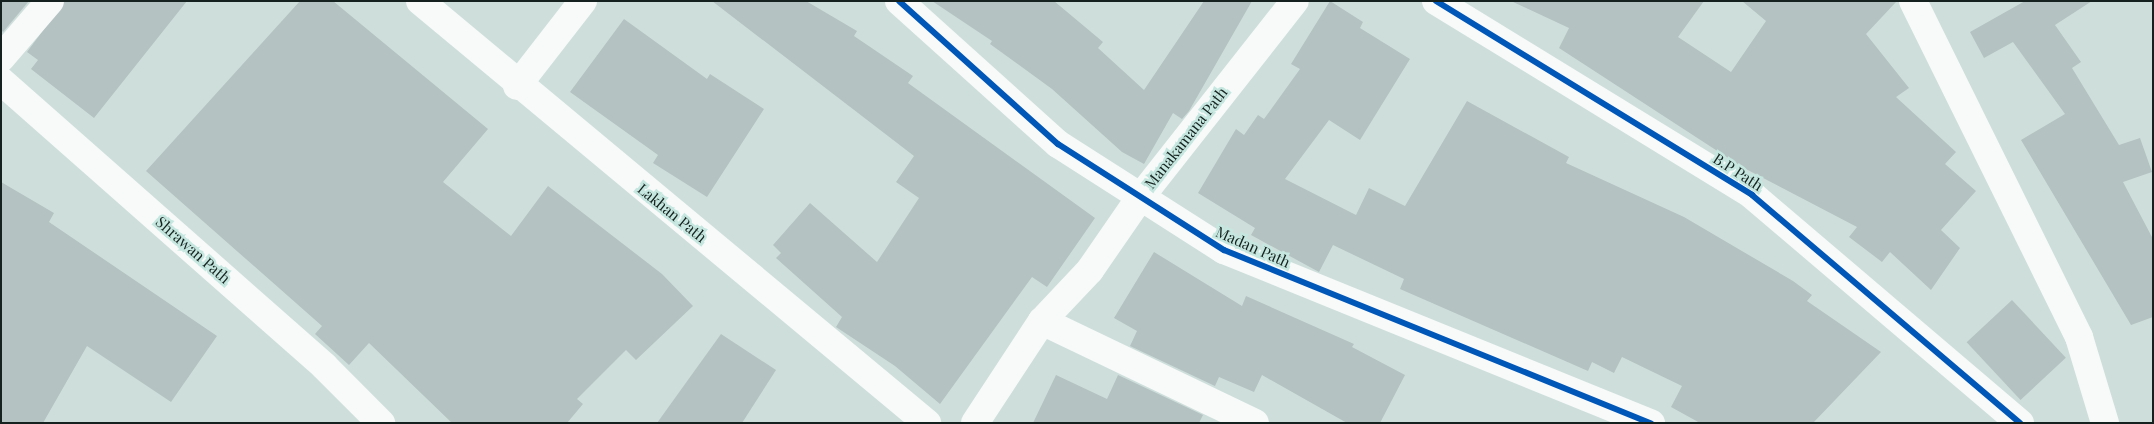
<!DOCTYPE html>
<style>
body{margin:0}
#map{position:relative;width:2154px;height:424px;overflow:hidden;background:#cedfdb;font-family:"Playfair Display",serif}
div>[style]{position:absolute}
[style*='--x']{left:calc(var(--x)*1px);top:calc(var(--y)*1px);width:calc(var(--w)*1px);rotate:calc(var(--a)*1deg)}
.building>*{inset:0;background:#b4c2c1;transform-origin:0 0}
.minor>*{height:28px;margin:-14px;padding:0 14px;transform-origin:14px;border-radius:14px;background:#f8fafa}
.tertiary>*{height:28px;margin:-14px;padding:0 14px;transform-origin:14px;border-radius:14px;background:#f8fafa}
.cycleway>*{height:6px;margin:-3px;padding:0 3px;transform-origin:3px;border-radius:3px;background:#0057b8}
span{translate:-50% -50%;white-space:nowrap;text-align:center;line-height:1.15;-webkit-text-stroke:5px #c6e7df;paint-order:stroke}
.street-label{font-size:15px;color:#14211e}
.frame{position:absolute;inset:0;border:2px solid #14211e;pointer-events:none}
</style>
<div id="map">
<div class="building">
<i style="clip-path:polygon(1px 1px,29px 1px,3px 32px,1px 30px)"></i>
<i style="clip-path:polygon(65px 1px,187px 1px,94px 118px,31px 69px,38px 60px,27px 52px)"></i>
<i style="clip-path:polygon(300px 1px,333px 1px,488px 129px,443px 182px,511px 236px,548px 186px,662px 274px,693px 306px,636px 360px,626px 350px,577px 399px,583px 404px,567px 423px,452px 423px,369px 343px,349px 365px,315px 334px,322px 326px,146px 171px)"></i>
<i style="clip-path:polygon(712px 1px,806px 1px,857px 31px,854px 36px,913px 76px,908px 83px,1095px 218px,1047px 287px,1032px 277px,940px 404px,895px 366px,836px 327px,842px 317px,776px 258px,781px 253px,773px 245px,810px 203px,877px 262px,919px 198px,896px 182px,914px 156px)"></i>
<i style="clip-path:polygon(932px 1px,1054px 1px,1103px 42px,1098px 48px,1144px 90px,1204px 1px,1252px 1px,1189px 111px,1182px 119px,1173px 113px,1144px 164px,1122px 152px,1052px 89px,990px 44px,992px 41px)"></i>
<i style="clip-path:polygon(1330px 1px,1363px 22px,1360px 28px,1410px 59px,1360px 140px,1329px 120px,1285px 179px,1356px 215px,1369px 188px,1405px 206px,1467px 101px,1569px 157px,1566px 163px,1684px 217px,1793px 281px,1812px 295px,1807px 301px,1881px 352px,1813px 423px,1700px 423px,1671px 407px,1682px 386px,1622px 357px,1614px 373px,1592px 362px,1588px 371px,1400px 289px,1404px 279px,1333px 245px,1319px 272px,1251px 235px,1255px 228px,1198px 193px,1236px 129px,1244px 135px,1258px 115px,1264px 119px,1300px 69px,1291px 64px)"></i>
<i style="clip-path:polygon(1511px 1px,1704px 1px,1678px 37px,1731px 72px,1766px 21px,1742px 1px,1897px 1px,1866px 34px,1909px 88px,1896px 97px,1956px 152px,1945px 164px,1976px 191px,1941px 230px,1960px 248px,1931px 290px,1890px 252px,1882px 262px,1849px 237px,1857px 227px,1742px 167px,1559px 48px,1569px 28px)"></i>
<i style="clip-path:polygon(2025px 1px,2092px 1px,2055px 25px,2081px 62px,2072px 68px,2119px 145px,2140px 138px,2152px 172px,2123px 182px,2153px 239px,2153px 317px,2131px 325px,2021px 140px,2065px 114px,2013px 42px,1984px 58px,1970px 32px)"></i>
<i style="clip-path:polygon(624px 19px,707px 79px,710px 74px,764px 109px,707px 197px,653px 163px,658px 155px,570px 92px)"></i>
<i style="clip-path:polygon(1px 182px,54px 213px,49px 222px,217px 336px,171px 402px,87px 346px,43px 423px,1px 423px)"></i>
<i style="clip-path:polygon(1154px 252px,1242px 306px,1246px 296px,1354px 344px,1352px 347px,1405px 375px,1380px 423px,1347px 423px,1262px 375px,1254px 392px,1219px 377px,1215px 386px,1130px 346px,1137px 331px,1114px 318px)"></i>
<i style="left:2012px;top:300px;width:79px;height:62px;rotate:47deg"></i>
<i style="clip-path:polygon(721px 334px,776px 370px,742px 423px,657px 423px)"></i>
<i style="clip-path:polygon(1056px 375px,1107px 399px,1118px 375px,1203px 415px,1199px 423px,1033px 423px)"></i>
</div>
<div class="minor">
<i style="--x:420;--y:1;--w:660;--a:39.77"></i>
<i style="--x:899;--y:1;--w:214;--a:42"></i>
<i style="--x:1058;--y:144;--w:197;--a:32.6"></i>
<i style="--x:1224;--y:250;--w:461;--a:22.1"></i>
<i style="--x:1436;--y:1;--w:371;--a:31.5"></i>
<i style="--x:1752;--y:195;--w:352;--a:40.4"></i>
<i style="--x:1913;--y:1;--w:375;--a:63.7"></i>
<i style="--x:2079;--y:337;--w:90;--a:73.2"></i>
<i style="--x:1;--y:58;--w:75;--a:-49.3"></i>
<i style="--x:517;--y:86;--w:108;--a:-52.2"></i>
<i style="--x:1042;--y:321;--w:236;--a:25.6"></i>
<i style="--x:975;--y:423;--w:122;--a:-56.7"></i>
<i style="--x:1042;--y:321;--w:70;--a:-46.7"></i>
<i style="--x:1090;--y:270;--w:86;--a:-55.4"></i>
<i style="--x:1139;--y:199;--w:252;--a:-51.8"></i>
</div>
<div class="tertiary">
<i style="--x:1;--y:81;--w:431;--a:41.4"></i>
<i style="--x:324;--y:366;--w:81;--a:45"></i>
</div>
<div class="cycleway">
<i style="--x:899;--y:1;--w:214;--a:42"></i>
<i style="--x:1058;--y:144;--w:197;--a:32.6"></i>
<i style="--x:1224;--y:250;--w:461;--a:22.1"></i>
<i style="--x:1436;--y:1;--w:371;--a:31.5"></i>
<i style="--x:1752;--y:195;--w:352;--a:40.4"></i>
</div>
<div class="street-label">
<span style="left:1186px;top:138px;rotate:-52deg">Manakamana Path</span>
<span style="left:1738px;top:172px;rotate:33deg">B.P Path</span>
<span style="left:672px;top:213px;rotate:39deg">Lakhan Path</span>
<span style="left:1253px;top:247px;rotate:24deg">Madan Path</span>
<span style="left:193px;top:250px;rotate:41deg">Shrawan Path</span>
</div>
<div class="frame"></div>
</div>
